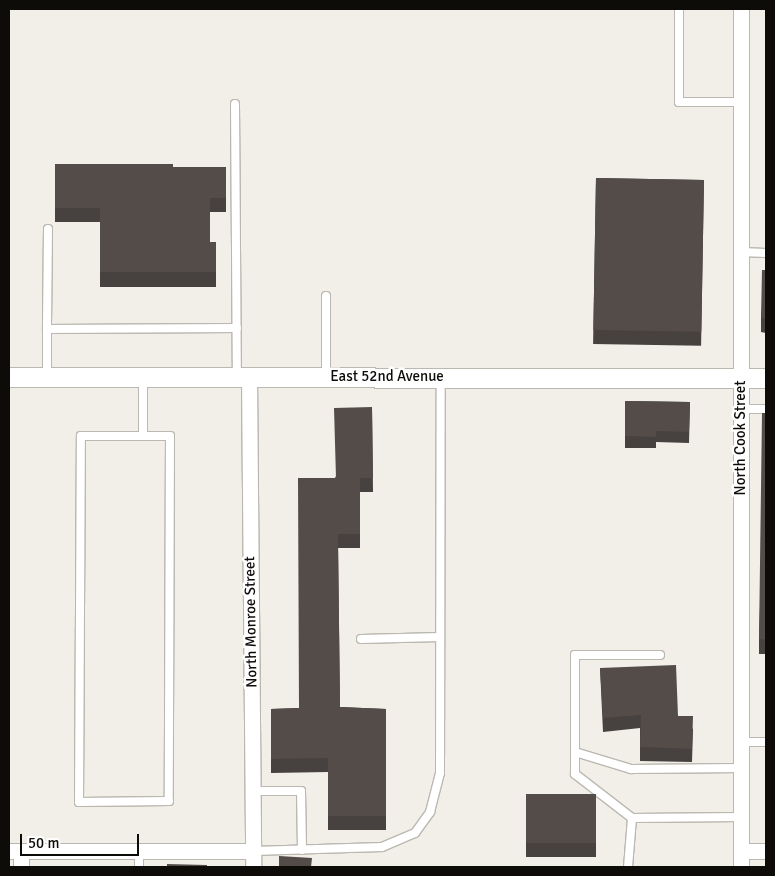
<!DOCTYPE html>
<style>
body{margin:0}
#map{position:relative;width:775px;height:876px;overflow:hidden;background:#f1efe7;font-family:Signika,sans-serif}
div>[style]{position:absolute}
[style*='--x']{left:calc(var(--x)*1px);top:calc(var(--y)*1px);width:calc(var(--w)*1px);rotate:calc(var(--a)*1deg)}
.roads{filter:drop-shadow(1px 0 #bab8b0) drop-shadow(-1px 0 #bab8b0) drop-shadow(0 1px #bab8b0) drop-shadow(0 -1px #bab8b0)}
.service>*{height:8px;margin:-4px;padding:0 4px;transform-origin:4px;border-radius:4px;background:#fff}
.minor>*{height:15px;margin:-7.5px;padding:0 7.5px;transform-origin:7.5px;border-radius:7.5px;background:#fff}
.tertiary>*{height:19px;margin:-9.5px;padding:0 9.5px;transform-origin:9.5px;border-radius:9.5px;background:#fff}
.wall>*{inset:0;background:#47413f;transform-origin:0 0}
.building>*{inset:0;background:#534c49;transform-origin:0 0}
span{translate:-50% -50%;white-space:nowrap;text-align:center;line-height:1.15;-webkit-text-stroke:5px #fff;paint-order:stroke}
.street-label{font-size:15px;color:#0d0c09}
.frame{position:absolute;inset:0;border:10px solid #0d0c09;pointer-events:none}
.scale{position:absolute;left:20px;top:834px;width:119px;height:22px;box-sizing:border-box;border:2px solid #0d0c09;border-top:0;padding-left:6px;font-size:15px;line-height:18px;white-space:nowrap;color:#0d0c09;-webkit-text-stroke:4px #fff;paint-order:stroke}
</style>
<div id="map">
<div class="roads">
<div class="service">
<i style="--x:679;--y:9;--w:93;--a:90"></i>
<i style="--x:679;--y:102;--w:62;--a:0"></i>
<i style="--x:235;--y:104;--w:273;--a:89.6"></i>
<i style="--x:48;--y:229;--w:100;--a:90.6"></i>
<i style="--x:47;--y:329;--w:190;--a:-0.3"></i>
<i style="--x:740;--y:252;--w:26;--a:2"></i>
<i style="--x:326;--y:296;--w:81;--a:90"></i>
<i style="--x:47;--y:377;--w:48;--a:-90"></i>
<i style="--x:143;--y:377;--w:59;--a:90"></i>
<i style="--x:143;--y:436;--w:27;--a:0"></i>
<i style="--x:170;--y:436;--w:365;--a:90.2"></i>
<i style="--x:169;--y:801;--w:90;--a:179.4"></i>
<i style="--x:79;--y:802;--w:366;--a:-89.7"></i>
<i style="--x:81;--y:436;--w:62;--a:0"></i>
<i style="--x:741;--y:409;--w:25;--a:0"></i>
<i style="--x:361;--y:639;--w:79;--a:-1.5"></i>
<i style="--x:660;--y:655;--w:85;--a:180"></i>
<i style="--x:575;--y:655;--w:119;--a:90"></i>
<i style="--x:575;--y:774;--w:72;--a:37.7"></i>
<i style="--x:632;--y:818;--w:109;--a:-0.5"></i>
<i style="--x:741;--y:742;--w:25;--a:0"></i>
<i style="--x:575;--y:752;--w:59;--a:16.9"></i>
<i style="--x:631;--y:769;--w:110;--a:-0.5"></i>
<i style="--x:253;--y:791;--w:48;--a:0"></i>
<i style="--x:301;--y:791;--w:59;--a:89"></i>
<i style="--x:139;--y:851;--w:16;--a:90"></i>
<i style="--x:253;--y:851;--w:129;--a:-1.8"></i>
<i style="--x:382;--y:847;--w:36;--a:-23"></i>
<i style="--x:415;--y:833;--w:26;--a:-54"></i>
<i style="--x:430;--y:812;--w:40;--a:-75.6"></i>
<i style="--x:440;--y:773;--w:396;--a:-89.9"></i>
<i style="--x:628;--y:867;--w:49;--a:-85.3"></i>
</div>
<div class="minor">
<i style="--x:741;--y:9;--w:858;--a:90"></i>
<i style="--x:249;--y:377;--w:490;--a:89.5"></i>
<i style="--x:9;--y:851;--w:244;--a:0"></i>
<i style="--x:741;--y:851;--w:25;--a:0"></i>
<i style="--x:21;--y:867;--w:16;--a:-90"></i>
</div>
<div class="tertiary">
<i style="--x:9;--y:377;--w:757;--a:0.08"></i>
</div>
</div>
<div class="wall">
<i style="clip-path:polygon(55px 164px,173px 167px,226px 167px,226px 212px,210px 212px,210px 242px,216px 242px,216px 287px,100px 287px,100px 222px,55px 222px)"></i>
<i style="left:596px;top:178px;width:108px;height:166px;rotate:1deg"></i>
<i style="clip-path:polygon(766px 270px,766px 333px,761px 332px,761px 318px)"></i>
<i style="clip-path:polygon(625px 401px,690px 402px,689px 443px,656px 442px,656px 448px,625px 448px)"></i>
<i style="clip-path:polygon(372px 407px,373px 492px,360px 492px,360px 548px,338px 548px,340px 707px,386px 709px,386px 830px,328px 830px,328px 772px,271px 773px,271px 709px,299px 708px,335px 478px)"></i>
<i style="clip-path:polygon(766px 413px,766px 654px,759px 654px,759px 639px)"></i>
<i style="clip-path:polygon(600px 668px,678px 716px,693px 729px,692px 762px,640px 761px,640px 728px,603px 732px)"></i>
<i style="left:526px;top:794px;width:70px;height:63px"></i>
</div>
<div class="building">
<i style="clip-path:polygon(55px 164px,173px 164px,173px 167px,226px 167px,226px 198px,210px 198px,210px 242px,216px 242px,216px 272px,100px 272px,100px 208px,55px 208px)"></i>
<i style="left:596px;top:178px;width:108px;height:152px;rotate:1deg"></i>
<i style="clip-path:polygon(762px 270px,766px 270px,766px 318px,761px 318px)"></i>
<i style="clip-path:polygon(625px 401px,690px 402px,689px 432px,656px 431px,656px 437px,625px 436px)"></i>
<i style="clip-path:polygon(372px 407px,373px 478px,360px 478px,360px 534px,338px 534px,340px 707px,386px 709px,386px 816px,328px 816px,328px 758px,271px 759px,271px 709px,299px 708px,298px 478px,336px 478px,334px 408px)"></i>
<i style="clip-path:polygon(762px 413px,766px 413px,766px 640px,759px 639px)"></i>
<i style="clip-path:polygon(676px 665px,678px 716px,693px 716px,692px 749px,640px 747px,641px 715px,603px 718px,600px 668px)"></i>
<i style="left:526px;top:794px;width:70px;height:49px"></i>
<i style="clip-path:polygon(279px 856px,312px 858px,311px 867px,279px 867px)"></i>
<i style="clip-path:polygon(167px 864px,207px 865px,207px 867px,167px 867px)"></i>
</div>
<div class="street-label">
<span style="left:387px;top:377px">East 52nd Avenue</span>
<span style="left:741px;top:438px;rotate:-90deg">North Cook Street</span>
<span style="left:251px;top:622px;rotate:-91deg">North Monroe Street</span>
</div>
<div class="frame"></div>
<div class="scale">50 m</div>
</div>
